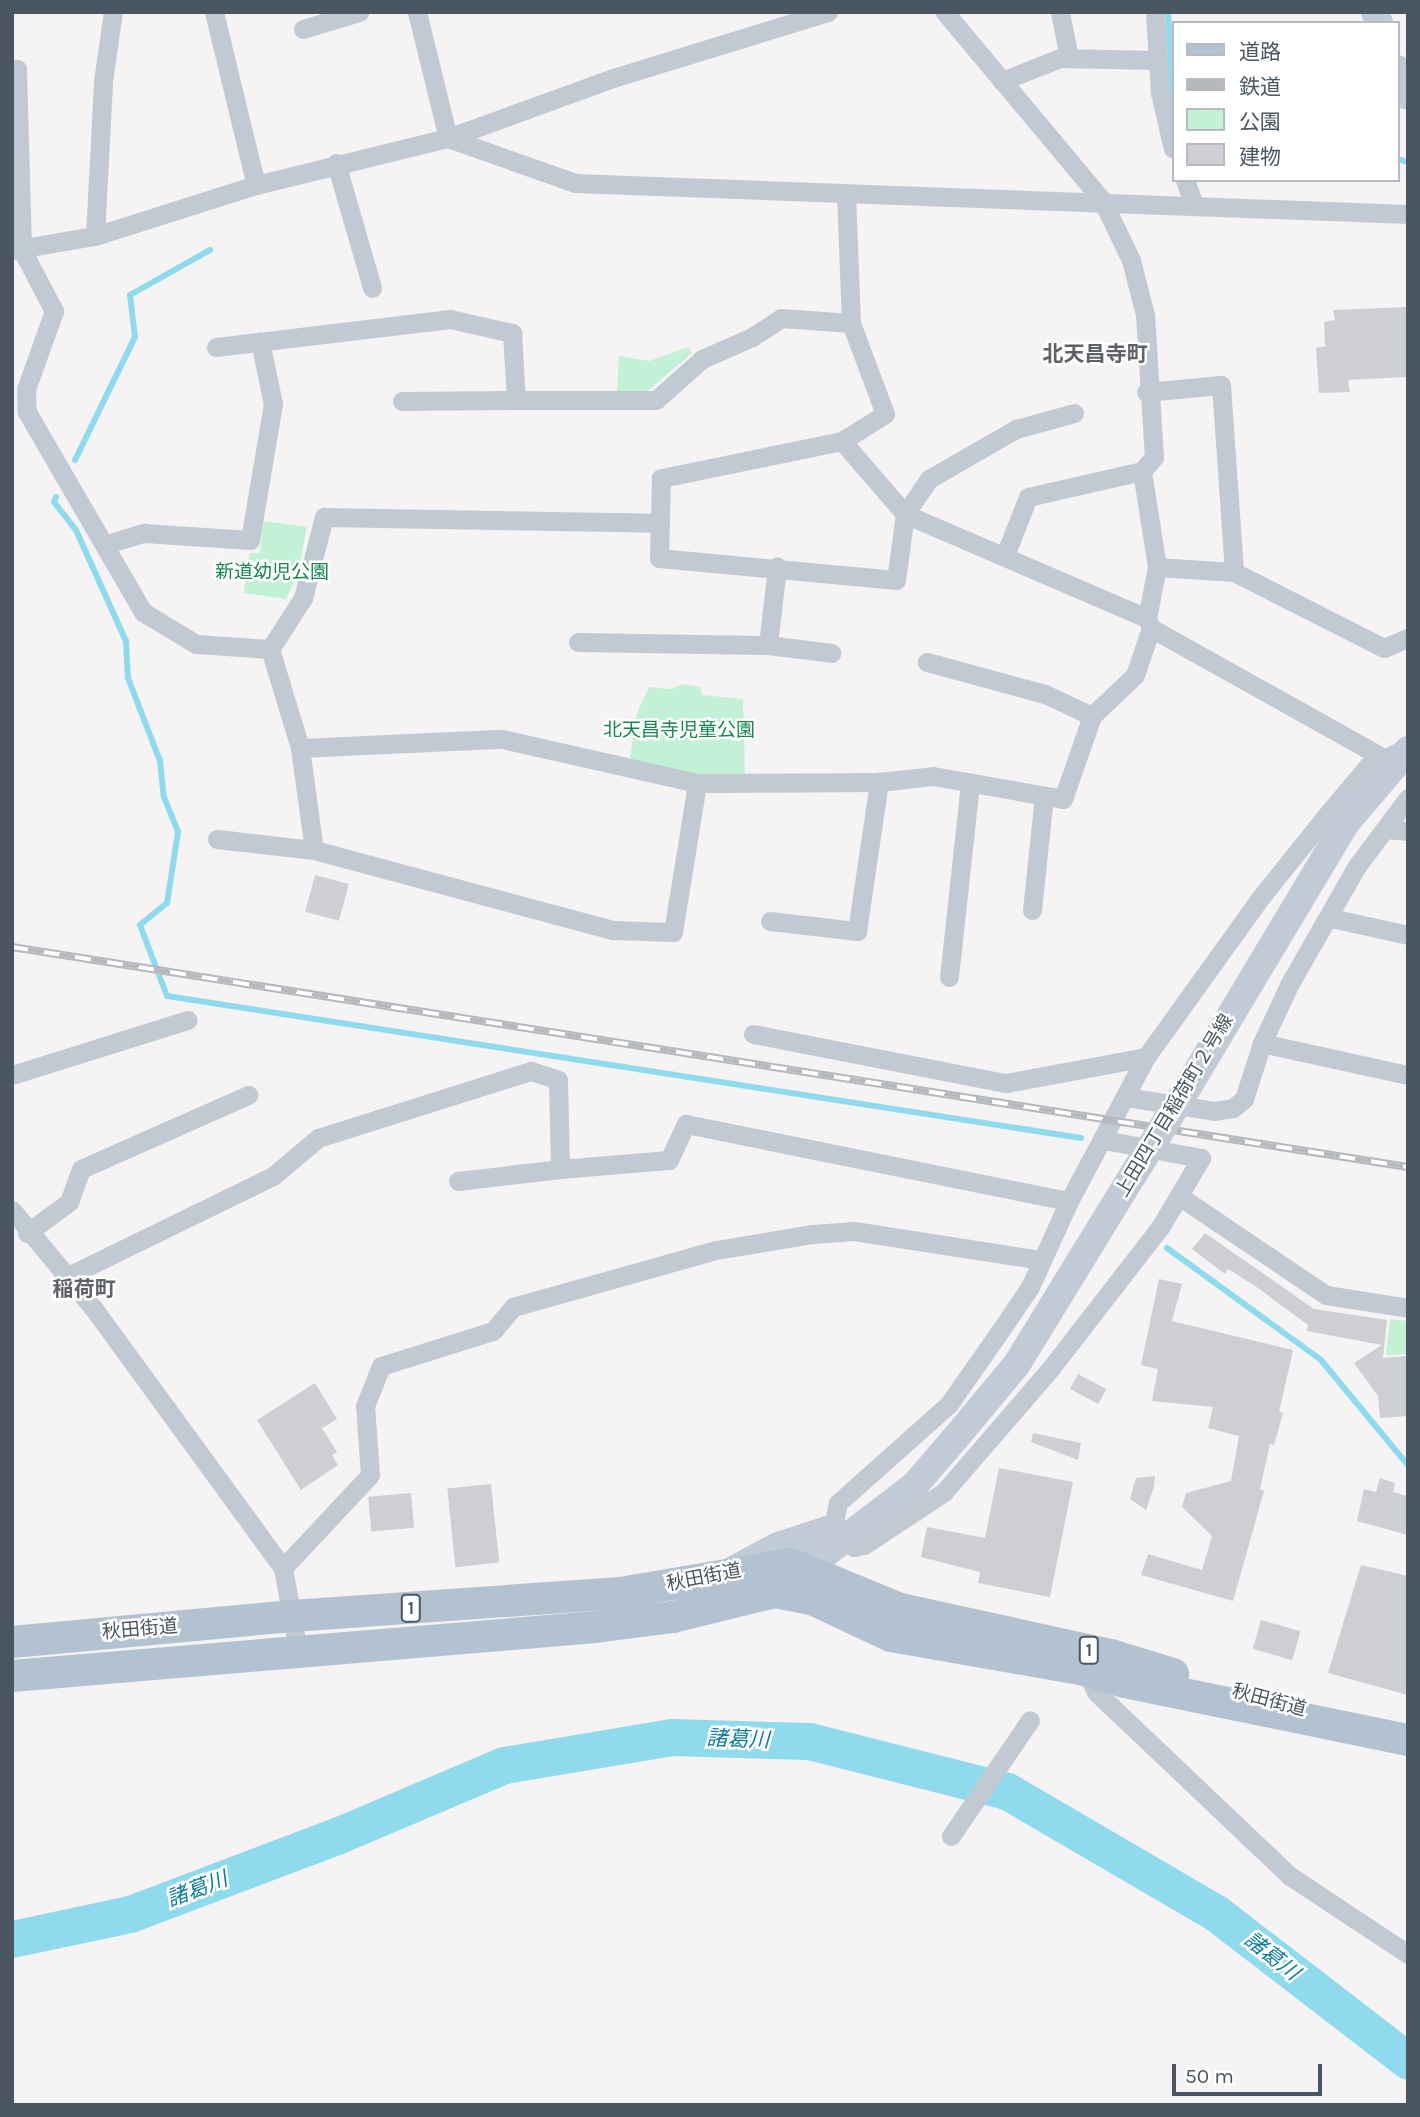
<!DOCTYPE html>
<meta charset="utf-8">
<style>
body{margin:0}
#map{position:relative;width:1420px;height:2117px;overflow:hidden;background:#f5f3f3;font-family:Karla,"Noto Sans JP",sans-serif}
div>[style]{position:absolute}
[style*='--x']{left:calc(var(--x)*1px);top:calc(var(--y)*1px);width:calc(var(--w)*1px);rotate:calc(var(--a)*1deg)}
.green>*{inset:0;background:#c3f1d5}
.stream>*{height:6px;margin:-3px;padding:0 3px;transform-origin:3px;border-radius:3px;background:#90daee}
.river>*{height:37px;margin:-18.5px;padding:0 18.5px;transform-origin:18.5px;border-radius:18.5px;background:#90daee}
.building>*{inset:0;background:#cdcfd5;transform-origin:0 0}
.street>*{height:19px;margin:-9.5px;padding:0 9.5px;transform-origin:9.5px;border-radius:9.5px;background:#c1cad2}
.secondary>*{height:28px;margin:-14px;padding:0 14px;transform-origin:14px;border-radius:14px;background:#c1cbd6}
.primary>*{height:32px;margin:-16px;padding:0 16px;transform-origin:16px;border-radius:16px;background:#b3c2d1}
.rail>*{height:8px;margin-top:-4px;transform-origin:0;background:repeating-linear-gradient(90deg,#fff 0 16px,#b5b8bd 0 32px);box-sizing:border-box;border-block:2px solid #b5b8bd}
.secondary-bridge>*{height:28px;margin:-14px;padding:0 14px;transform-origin:14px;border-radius:14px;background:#c1cbd6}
span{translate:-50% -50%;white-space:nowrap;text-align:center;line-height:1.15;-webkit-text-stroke:5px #fff;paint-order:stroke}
.shield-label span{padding:2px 5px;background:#fff;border:2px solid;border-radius:5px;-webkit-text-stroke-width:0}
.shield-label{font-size:18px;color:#4a5661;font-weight:700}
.park-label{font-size:19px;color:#17864f}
.street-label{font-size:19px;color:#4a5661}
.neighbourhood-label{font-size:21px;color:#5f6368;font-weight:700}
.water-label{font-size:21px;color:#0c7c9b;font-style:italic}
.frame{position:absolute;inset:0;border:14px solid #4a5661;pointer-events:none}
.legend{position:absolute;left:1172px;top:21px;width:228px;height:161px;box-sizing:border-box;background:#fff;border:2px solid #b7bbc0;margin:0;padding:9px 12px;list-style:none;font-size:21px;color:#4a5661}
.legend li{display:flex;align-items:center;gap:14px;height:35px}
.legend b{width:35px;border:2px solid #b7bbc0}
.scale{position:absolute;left:1172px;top:2064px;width:150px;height:32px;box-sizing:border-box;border:4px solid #4a5661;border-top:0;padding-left:9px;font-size:21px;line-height:24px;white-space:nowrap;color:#4a5661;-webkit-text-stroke:5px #fff;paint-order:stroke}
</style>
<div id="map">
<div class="green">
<i style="clip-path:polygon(688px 347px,692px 353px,644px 394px,617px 394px,619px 356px,649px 361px)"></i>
<i style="clip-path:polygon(263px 521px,307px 527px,298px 572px,286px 599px,244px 593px,250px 553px,260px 553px)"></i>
<i style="clip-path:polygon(682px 684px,700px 687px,702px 695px,743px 699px,745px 777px,698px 779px,629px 762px,637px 713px,649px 687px,672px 689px)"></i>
<i style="clip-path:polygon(1390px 1319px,1408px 1321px,1408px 1354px,1386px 1355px)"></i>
</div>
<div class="stream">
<i style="--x:1168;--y:12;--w:86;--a:86.7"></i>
<i style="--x:1397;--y:159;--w:11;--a:15"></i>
<i style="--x:75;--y:460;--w:137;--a:-64"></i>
<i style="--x:135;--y:337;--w:42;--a:-96.8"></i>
<i style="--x:130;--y:295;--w:92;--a:-29.4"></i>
<i style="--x:56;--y:497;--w:5;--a:112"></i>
<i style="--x:54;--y:502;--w:36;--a:52"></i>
<i style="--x:76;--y:530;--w:122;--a:65.8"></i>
<i style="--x:126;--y:641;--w:37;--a:87"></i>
<i style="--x:128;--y:678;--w:89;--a:68.9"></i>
<i style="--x:160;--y:761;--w:36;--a:84"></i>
<i style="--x:164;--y:797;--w:38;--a:68"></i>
<i style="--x:178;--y:832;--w:72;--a:98.8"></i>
<i style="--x:167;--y:903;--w:35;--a:141"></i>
<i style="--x:140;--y:925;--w:76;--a:69.2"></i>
<i style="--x:167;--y:996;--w:925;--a:8.83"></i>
<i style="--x:1167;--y:1248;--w:190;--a:36"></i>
<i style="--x:1321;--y:1360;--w:136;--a:50.4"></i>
</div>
<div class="river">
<i style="--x:12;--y:1939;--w:121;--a:-12"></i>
<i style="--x:130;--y:1914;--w:223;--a:-20.7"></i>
<i style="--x:339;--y:1835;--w:179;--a:-23"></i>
<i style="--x:504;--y:1765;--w:170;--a:-9.5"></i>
<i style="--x:672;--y:1737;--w:137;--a:1.7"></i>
<i style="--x:809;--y:1741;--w:204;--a:14.2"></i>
<i style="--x:1007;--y:1791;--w:242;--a:30.3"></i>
<i style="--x:1216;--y:1913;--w:242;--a:37.6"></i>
</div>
<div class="building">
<i style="clip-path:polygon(1408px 307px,1408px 377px,1348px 380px,1350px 392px,1319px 393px,1316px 348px,1325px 346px,1324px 322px,1335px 320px,1333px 310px)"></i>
<i style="left:315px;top:875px;width:35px;height:38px;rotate:15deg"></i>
<i style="clip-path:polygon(1205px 1233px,1314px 1309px,1387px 1320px,1383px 1358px,1408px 1356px,1408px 1416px,1380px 1418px,1378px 1396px,1354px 1363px,1382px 1345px,1307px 1331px,1308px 1325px,1258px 1288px,1228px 1269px,1225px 1274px,1192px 1249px)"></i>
<i style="clip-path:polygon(1159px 1279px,1182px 1284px,1172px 1321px,1293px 1350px,1279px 1412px,1283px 1413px,1274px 1445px,1270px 1444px,1260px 1489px,1264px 1491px,1233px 1601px,1141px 1575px,1148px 1554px,1202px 1570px,1212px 1536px,1182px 1507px,1186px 1493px,1231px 1481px,1239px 1436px,1208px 1428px,1213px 1407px,1152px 1401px,1158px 1369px,1141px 1365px)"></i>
<i style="left:1078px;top:1374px;width:32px;height:17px;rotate:28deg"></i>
<i style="clip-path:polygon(315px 1383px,337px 1419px,322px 1428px,337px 1452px,332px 1455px,338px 1465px,301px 1490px,257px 1420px)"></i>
<i style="clip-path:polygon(1033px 1433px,1081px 1443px,1078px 1460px,1031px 1442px)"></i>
<i style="clip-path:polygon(999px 1468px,1073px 1482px,1050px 1597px,978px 1583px,980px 1572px,921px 1557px,927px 1527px,985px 1538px)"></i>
<i style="clip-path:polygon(1155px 1476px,1154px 1487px,1146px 1510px,1130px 1499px,1136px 1478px)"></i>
<i style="clip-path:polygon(1380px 1478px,1395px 1483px,1393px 1492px,1408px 1496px,1408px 1535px,1357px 1521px,1364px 1489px,1376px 1492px)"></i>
<i style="left:491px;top:1484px;width:79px;height:44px;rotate:84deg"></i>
<i style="left:411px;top:1493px;width:35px;height:43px;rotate:85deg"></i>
<i style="clip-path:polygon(1361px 1565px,1408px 1576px,1408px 1695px,1328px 1673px)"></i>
<i style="left:1261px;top:1620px;width:41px;height:30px;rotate:16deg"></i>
</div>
<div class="street">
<i style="--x:214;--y:12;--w:178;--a:76.4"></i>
<i style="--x:417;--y:12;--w:130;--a:76.2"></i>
<i style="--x:1060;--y:12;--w:47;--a:78.9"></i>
<i style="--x:1155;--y:12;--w:81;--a:86.5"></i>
<i style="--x:1160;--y:93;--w:57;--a:76.9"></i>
<i style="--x:303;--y:29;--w:59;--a:-16.9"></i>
<i style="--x:12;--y:69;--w:5;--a:0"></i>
<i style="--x:17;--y:69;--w:181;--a:88.4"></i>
<i style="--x:22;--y:250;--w:69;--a:62.3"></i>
<i style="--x:54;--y:311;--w:83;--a:109.7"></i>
<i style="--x:26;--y:389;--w:23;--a:88"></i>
<i style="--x:27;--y:412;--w:231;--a:59.9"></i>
<i style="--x:143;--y:612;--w:62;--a:31.1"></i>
<i style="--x:196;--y:644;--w:74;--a:3.9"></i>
<i style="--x:270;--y:649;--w:103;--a:73.1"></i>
<i style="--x:300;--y:748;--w:103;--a:82.2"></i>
<i style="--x:314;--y:850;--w:310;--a:15"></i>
<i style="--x:613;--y:930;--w:60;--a:1.9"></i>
<i style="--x:673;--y:932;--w:151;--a:-80.8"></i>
<i style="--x:697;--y:783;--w:182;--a:-0.3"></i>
<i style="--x:879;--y:782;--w:54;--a:-6.3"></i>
<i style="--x:933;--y:776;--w:132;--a:10"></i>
<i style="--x:1063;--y:799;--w:88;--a:-70.7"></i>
<i style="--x:1092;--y:716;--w:59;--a:-43.6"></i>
<i style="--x:1135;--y:675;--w:50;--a:-71.2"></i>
<i style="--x:1151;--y:628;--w:11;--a:-112"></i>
<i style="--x:1147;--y:618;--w:52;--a:-78.9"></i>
<i style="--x:1157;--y:567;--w:97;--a:-98.9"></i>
<i style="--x:1142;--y:471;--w:18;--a:-49"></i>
<i style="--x:1154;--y:457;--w:142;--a:-93.6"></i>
<i style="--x:1145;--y:315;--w:57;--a:-104.3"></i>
<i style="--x:1131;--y:260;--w:67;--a:-115.8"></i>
<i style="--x:1102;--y:200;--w:245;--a:-129.9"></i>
<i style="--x:1002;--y:81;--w:62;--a:-21.6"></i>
<i style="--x:1060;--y:58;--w:96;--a:1.2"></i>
<i style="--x:448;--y:138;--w:135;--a:19.5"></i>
<i style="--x:575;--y:183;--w:834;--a:2.13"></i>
<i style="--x:336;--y:163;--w:130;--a:73.9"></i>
<i style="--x:1185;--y:180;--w:27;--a:70"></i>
<i style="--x:95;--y:236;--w:155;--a:-87"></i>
<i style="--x:103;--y:81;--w:70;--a:-81.8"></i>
<i style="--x:12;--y:250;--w:84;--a:-9.6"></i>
<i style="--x:95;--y:236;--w:169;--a:-17.6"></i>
<i style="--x:256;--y:185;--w:198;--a:-13.8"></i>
<i style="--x:448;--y:138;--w:176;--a:-20"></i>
<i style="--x:613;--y:78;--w:225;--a:-17.1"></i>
<i style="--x:851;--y:323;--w:97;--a:69.5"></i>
<i style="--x:885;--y:414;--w:51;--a:147.9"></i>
<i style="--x:842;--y:441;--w:185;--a:168.4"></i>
<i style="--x:661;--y:478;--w:80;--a:91.4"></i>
<i style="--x:659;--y:558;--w:238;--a:5.3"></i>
<i style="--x:896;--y:580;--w:67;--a:-82.2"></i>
<i style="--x:905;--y:514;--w:42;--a:-55.6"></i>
<i style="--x:929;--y:479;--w:100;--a:-29.9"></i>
<i style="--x:1016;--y:429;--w:60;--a:-15.4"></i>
<i style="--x:216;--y:347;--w:236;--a:-6.8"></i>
<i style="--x:450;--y:319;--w:64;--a:12.7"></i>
<i style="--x:512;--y:333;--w:67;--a:86.6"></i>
<i style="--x:516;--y:400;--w:114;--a:179.5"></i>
<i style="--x:1146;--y:392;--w:75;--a:-5.3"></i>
<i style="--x:1221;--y:385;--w:187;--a:86"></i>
<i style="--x:516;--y:400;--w:140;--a:0"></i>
<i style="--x:656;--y:400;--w:62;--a:-41.7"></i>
<i style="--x:702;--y:359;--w:55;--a:-23.7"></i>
<i style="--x:752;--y:337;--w:35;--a:-33"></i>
<i style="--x:781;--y:318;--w:70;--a:4.1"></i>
<i style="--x:851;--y:323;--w:130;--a:-92.2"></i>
<i style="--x:842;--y:441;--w:96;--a:49.2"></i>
<i style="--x:905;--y:514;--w:263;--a:23.3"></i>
<i style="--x:107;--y:544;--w:39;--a:-17"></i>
<i style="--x:144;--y:533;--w:106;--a:3.8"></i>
<i style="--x:250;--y:540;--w:138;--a:-80.4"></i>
<i style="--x:273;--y:404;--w:64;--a:-101.7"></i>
<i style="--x:1006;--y:553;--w:60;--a:-68.6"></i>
<i style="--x:1028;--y:497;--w:117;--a:-12.8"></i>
<i style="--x:1157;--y:567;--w:77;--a:3.7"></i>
<i style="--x:1234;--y:572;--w:168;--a:26.9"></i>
<i style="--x:1384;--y:648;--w:26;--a:-23"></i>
<i style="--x:1151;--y:628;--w:265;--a:29.2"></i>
<i style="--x:578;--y:642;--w:190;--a:0.9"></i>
<i style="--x:768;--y:645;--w:79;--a:-83.4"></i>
<i style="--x:768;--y:645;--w:64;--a:7.1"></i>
<i style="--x:270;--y:649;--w:61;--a:-57.1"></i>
<i style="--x:303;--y:598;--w:84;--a:-75.5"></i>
<i style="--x:324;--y:517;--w:336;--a:1"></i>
<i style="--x:927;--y:662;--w:122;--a:15.2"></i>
<i style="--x:1045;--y:694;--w:52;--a:25.1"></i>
<i style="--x:300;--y:748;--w:202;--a:-2.6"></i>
<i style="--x:502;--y:739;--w:200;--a:12.7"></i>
<i style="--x:1385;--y:829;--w:23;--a:5"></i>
<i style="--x:217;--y:839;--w:98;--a:6.5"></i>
<i style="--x:1032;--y:910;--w:115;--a:-84"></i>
<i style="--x:1331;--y:918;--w:79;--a:12.4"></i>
<i style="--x:770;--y:921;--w:88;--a:6.6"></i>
<i style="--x:857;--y:931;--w:151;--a:-81.6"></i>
<i style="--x:949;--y:977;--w:195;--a:-83.8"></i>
<i style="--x:753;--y:1034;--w:258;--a:11"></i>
<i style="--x:1006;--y:1083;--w:142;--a:-10.5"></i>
<i style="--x:1262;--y:1043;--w:149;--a:12.4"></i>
<i style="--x:12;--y:1075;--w:184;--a:-17.4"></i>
<i style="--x:1126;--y:1097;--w:89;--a:9"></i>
<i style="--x:1214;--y:1111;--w:19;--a:-9"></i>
<i style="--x:1233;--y:1108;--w:14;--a:-39"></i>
<i style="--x:1244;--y:1099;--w:59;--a:-72.2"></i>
<i style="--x:1262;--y:1043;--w:64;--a:-65"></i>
<i style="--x:1289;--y:985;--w:137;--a:-60.3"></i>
<i style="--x:1357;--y:866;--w:85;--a:-53.1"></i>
<i style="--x:1104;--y:1140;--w:99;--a:10.5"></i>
<i style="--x:1201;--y:1158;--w:79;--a:120.5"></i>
<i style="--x:1161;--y:1226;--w:180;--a:127.8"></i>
<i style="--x:1051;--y:1368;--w:164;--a:130.8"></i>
<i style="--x:944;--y:1492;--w:96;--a:146.5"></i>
<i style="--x:864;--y:1545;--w:10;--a:169"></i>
<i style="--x:854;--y:1547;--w:13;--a:-157"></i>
<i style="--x:842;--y:1542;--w:17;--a:-123"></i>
<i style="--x:833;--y:1528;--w:25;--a:-79"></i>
<i style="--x:838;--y:1503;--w:149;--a:-41.7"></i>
<i style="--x:949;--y:1404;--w:85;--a:-55"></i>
<i style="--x:998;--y:1334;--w:57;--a:-55.8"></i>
<i style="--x:1030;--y:1287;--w:94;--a:-65.6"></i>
<i style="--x:1069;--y:1201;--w:163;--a:-61.9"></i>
<i style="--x:1146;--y:1057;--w:197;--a:-54.3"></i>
<i style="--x:1261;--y:897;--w:102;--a:-51.3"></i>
<i style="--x:1325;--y:817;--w:67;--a:-49.9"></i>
<i style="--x:1368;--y:766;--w:43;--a:-24.8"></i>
<i style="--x:458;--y:1181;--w:103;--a:-6.7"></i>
<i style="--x:1179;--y:1196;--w:177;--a:34"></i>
<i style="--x:1326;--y:1295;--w:83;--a:9"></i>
<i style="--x:12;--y:1210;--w:129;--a:50.4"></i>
<i style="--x:94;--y:1309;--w:321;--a:53.9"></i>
<i style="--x:283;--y:1568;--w:84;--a:79.8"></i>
<i style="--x:27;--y:1233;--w:52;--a:-36.4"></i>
<i style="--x:69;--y:1202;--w:35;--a:-70"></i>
<i style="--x:81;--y:1169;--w:183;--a:-23.9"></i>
<i style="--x:68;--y:1276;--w:228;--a:-26"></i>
<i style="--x:273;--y:1176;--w:59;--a:-40.2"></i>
<i style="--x:318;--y:1138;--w:223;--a:-17.5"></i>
<i style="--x:531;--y:1071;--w:28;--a:18"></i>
<i style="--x:558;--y:1080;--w:89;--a:88.7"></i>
<i style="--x:560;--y:1169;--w:109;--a:-4.7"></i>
<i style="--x:669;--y:1160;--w:40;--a:-65"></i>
<i style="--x:686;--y:1124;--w:391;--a:11.4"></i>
<i style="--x:283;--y:1568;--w:127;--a:-46.9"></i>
<i style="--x:370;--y:1475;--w:69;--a:-94.1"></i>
<i style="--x:365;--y:1406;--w:43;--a:-68.2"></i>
<i style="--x:381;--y:1366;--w:117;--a:-17.4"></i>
<i style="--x:493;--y:1331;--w:31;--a:-50"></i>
<i style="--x:513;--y:1307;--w:211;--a:-15.7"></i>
<i style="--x:716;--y:1250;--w:98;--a:-9.4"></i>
<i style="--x:813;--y:1234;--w:41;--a:-4.2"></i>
<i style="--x:854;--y:1231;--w:190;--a:8.8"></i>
<i style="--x:1085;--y:1670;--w:25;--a:63"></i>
<i style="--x:1096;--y:1692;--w:267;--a:43.5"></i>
<i style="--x:1290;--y:1876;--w:141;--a:33.5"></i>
<i style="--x:951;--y:1836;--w:140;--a:-55.7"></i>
</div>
<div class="secondary">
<i style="--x:1375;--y:12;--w:12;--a:70"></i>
<i style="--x:1397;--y:69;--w:29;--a:68"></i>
<i style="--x:1189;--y:1085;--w:304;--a:-59.1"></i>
<i style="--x:1345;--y:824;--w:97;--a:-49.6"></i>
<i style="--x:731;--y:1571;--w:53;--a:-28"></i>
<i style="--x:778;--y:1546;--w:58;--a:-18.1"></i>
<i style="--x:791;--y:1580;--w:156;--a:-37.5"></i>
<i style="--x:915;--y:1485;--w:66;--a:-49.3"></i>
<i style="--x:958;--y:1435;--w:92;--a:-50.3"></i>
<i style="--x:1017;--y:1364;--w:222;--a:-58.5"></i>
</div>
<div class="primary">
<i style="--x:12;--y:1642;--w:281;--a:-5.3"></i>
<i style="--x:292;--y:1616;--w:329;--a:-4"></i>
<i style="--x:620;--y:1593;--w:173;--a:-9.6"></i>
<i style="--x:791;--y:1564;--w:118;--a:22.4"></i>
<i style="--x:900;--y:1609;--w:216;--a:12.3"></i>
<i style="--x:1111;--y:1655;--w:65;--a:17"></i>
<i style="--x:12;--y:1676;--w:585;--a:-4.8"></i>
<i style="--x:595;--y:1627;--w:79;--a:-7.3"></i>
<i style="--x:673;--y:1617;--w:105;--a:-13.8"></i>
<i style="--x:775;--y:1592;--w:38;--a:11"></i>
<i style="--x:812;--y:1599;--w:87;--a:25.1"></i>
<i style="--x:891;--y:1636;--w:197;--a:9.9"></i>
<i style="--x:1085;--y:1670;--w:42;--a:16.7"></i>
<i style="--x:1125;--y:1682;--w:289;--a:11.6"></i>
</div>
<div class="rail">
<i style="--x:12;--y:947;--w:1413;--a:8.96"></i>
</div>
<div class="secondary-bridge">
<i style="--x:1133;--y:1175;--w:106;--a:-58.1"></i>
</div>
<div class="shield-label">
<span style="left:411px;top:1608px">1</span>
<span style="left:1089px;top:1650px">1</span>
</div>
<div class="park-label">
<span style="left:272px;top:573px">新道幼児公園</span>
<span style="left:679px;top:731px">北天昌寺児童公園</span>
</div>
<div class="street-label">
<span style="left:1175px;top:1106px;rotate:-59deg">上田四丁目稲荷町２号線</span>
<span style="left:704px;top:1578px;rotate:-11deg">秋田街道</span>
<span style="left:140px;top:1630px;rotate:-5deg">秋田街道</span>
<span style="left:1269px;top:1701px;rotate:15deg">秋田街道</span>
</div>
<div class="neighbourhood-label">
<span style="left:1095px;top:354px">北天昌寺町</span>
<span style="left:84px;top:1289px">稲荷町</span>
</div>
<div class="water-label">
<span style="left:738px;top:1739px;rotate:2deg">諸葛川</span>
<span style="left:197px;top:1889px;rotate:-21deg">諸葛川</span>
<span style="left:1272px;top:1956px;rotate:38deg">諸葛川</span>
</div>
<div class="frame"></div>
<ul class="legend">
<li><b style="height:9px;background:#b3c2d1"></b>道路</li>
<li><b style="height:9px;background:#b5b8bd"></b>鉄道</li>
<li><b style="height:19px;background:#c3f1d5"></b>公園</li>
<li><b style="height:19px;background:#cdcfd5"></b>建物</li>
</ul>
<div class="scale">50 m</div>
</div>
